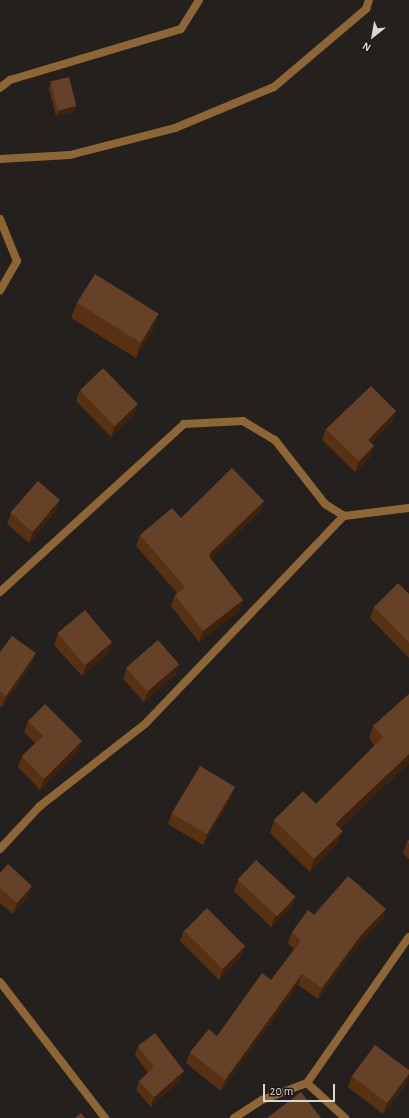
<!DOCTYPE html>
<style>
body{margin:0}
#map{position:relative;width:409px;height:1118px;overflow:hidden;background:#24201e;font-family:"Alegreya Sans",sans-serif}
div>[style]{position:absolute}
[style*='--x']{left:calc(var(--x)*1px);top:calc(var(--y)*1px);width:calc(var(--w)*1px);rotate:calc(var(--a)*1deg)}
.service>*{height:8px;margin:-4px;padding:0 4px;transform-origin:4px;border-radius:4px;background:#8e6535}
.minor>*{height:8px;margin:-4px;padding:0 4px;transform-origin:4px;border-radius:4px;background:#8e6535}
.wall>*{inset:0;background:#573112}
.shaded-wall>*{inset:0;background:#3d220e}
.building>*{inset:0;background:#654227;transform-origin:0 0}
span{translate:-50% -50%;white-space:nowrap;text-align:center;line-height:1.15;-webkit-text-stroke:4px #1b1715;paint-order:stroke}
.north{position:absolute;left:353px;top:16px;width:40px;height:40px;-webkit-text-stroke:3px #1b1715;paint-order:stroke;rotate:211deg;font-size:11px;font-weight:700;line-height:16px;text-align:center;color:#dad7d5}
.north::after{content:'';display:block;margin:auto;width:14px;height:18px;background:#dad7d5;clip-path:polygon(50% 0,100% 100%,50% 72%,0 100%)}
.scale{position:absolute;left:263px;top:1084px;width:72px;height:18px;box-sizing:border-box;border:2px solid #dad7d5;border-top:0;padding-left:5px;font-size:12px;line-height:14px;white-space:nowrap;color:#dad7d5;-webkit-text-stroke:3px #1b1715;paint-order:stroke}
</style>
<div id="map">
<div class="service">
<i style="--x:0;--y:849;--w:59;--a:-47.1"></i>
<i style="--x:40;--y:806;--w:133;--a:-38"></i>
<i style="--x:145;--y:724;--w:288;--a:-46.3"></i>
</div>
<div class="minor">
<i style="--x:0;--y:88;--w:13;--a:-39"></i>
<i style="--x:10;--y:80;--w:178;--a:-16.6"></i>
<i style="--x:181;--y:29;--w:34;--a:-58"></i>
<i style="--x:0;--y:159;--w:70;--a:-3.3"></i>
<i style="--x:70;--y:155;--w:108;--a:-14.4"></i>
<i style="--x:175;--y:128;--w:107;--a:-22.5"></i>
<i style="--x:274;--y:87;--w:121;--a:-40.3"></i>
<i style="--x:366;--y:9;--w:9;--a:-72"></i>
<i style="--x:0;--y:219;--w:45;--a:68"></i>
<i style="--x:17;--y:261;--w:34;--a:120"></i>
<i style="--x:0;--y:592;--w:249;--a:-42.4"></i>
<i style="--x:184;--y:424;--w:59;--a:-2.9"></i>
<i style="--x:243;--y:421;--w:37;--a:31"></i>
<i style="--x:275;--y:440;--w:81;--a:52"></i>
<i style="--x:325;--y:504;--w:22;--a:32"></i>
<i style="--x:344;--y:516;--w:65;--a:-7"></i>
<i style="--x:0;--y:982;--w:172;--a:52.3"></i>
<i style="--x:307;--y:1083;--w:178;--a:-55.1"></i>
<i style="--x:234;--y:1118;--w:33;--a:-33"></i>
<i style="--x:262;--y:1100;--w:48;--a:-20.7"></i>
<i style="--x:307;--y:1083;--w:52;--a:42.6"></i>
</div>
<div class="wall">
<i style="clip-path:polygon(51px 82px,76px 106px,74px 112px,56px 116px,49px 88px)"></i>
<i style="clip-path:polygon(77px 303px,154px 328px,136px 358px,71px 318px)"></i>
<i style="clip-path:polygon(80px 390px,138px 404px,134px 415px,111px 437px,76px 401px)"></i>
<i style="clip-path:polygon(396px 411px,392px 422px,371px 443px,370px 457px,355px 472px,322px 440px,326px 429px)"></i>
<i style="clip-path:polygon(264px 501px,260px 512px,211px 559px,243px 600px,239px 611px,199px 642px,171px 606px,175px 595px,177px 593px,136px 546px,140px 535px,181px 518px)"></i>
<i style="clip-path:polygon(56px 511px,29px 543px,7px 524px,11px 513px)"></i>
<i style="clip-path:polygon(409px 594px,409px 658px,370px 618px,374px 607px)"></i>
<i style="clip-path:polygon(58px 634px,108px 653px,82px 676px,54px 645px)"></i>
<i style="clip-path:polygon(0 652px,32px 664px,2px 707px,0 705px)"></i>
<i style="clip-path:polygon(179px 664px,175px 675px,144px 702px,123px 679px,127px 668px)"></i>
<i style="clip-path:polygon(409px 694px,409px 763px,340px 828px,338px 843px,310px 872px,270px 833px,274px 820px,316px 804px,375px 746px,369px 738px,373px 726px)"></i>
<i style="clip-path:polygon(28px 721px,78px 752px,40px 790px,18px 767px,22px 756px,35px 743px,24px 732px)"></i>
<i style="clip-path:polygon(231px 798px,203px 845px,168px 824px,172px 813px)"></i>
<i style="clip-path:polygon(409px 840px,409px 859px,403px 853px,407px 842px)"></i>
<i style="clip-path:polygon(0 873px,28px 897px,13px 914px,0 903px)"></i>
<i style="clip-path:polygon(238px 880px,295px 897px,291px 908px,271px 927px,234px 891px)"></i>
<i style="clip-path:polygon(386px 909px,382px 920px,357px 946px,318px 999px,298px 985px,221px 1091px,186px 1063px,190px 1052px,217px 1036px,271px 980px,294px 949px,288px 943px,292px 932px,314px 915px)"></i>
<i style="clip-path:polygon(184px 930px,245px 946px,241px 957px,219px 980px,180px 941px)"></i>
<i style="clip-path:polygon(138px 1046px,180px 1081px,151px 1107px,136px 1090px,139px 1081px,148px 1073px,135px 1055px)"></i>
<i style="clip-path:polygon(352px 1076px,407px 1083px,383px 1114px,348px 1087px)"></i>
</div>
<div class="shaded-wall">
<i style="clip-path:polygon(76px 106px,74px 112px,56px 116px,59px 110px)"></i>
<i style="clip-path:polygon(159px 314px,154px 328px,136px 358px,141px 343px)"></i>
<i style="clip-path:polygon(138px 404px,134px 415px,111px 437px,115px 426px)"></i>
<i style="clip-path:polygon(396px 411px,392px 422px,364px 451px,368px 440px)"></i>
<i style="clip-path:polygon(374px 446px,370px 457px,355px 472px,359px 461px)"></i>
<i style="clip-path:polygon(60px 500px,56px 511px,29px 543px,33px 532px)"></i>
<i style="clip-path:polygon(264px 501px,260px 512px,206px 564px,210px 553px)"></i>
<i style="clip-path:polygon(243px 600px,239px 611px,199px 642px,203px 631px)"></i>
<i style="clip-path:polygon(112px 642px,108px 653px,82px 676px,86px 665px)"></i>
<i style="clip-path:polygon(36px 653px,32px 664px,2px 707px,6px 696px)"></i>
<i style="clip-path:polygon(179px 664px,175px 675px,144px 702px,148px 691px)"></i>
<i style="clip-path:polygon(82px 741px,78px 752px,40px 790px,44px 779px)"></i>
<i style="clip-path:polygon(409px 754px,409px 763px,331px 836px,335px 824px)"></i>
<i style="clip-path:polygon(235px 787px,231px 798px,203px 845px,207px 834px)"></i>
<i style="clip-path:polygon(343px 831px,338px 843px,310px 872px,314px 859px)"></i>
<i style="clip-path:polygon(32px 886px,28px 897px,13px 914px,17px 903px)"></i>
<i style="clip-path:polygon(295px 897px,291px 908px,271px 927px,275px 916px)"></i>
<i style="clip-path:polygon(386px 909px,382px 920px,357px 946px,318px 999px,322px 988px,361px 935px)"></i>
<i style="clip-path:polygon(245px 946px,241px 957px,219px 980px,223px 969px)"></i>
<i style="clip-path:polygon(302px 974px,298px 985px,221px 1091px,225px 1080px)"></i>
<i style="clip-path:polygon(184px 1071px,180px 1081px,151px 1107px,154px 1097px)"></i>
<i style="clip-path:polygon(409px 1074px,409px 1076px,407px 1083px,383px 1114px,387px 1103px)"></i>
</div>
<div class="building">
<i style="left:69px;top:77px;width:30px;height:19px;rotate:76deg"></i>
<i style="left:95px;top:274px;width:75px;height:34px;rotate:32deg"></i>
<i style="left:103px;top:368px;width:50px;height:32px;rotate:46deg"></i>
<i style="clip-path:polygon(371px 386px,396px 411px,368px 440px,374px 446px,359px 461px,326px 429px)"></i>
<i style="clip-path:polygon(232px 468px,264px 501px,210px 553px,210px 558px,243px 600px,203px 631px,175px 595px,185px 587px,140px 535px,172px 508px,181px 518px)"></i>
<i style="left:38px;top:481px;width:29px;height:42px;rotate:41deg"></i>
<i style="clip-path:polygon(398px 583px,409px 594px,409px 643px,374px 607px)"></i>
<i style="left:85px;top:610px;width:42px;height:36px;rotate:50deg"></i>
<i style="clip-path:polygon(12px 636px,36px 653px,6px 696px,0 691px,0 652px)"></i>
<i style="left:158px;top:640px;width:32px;height:42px;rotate:49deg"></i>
<i style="clip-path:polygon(409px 694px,409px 754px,335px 824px,343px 831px,314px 859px,274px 820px,303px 791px,316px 804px,383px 737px,373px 726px)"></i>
<i style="clip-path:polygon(45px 704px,82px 741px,44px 779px,22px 756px,43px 736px,28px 721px)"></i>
<i style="left:200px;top:766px;width:41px;height:55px;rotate:31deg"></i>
<i style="clip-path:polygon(409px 840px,409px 844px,407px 842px)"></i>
<i style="left:256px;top:860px;width:54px;height:27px;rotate:43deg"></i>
<i style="clip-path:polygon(8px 864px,32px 886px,17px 903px,0 888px,0 873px)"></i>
<i style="clip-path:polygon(348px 876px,386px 909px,361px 935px,322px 988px,302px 974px,225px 1080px,190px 1052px,209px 1029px,217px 1036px,262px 973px,271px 980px,301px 941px,292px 932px,308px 910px,314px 915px)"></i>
<i style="left:207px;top:908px;width:54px;height:32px;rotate:45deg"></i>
<i style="clip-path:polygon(155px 1033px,184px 1071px,154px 1097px,139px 1081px,154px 1067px,138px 1046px)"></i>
<i style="clip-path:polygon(375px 1045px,409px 1070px,409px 1074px,387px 1103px,352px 1076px)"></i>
<i style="clip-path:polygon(301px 1092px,321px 1118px,267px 1118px)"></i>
<i style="clip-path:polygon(81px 1113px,85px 1118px,75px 1118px)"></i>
</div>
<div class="north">N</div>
<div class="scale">20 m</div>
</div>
